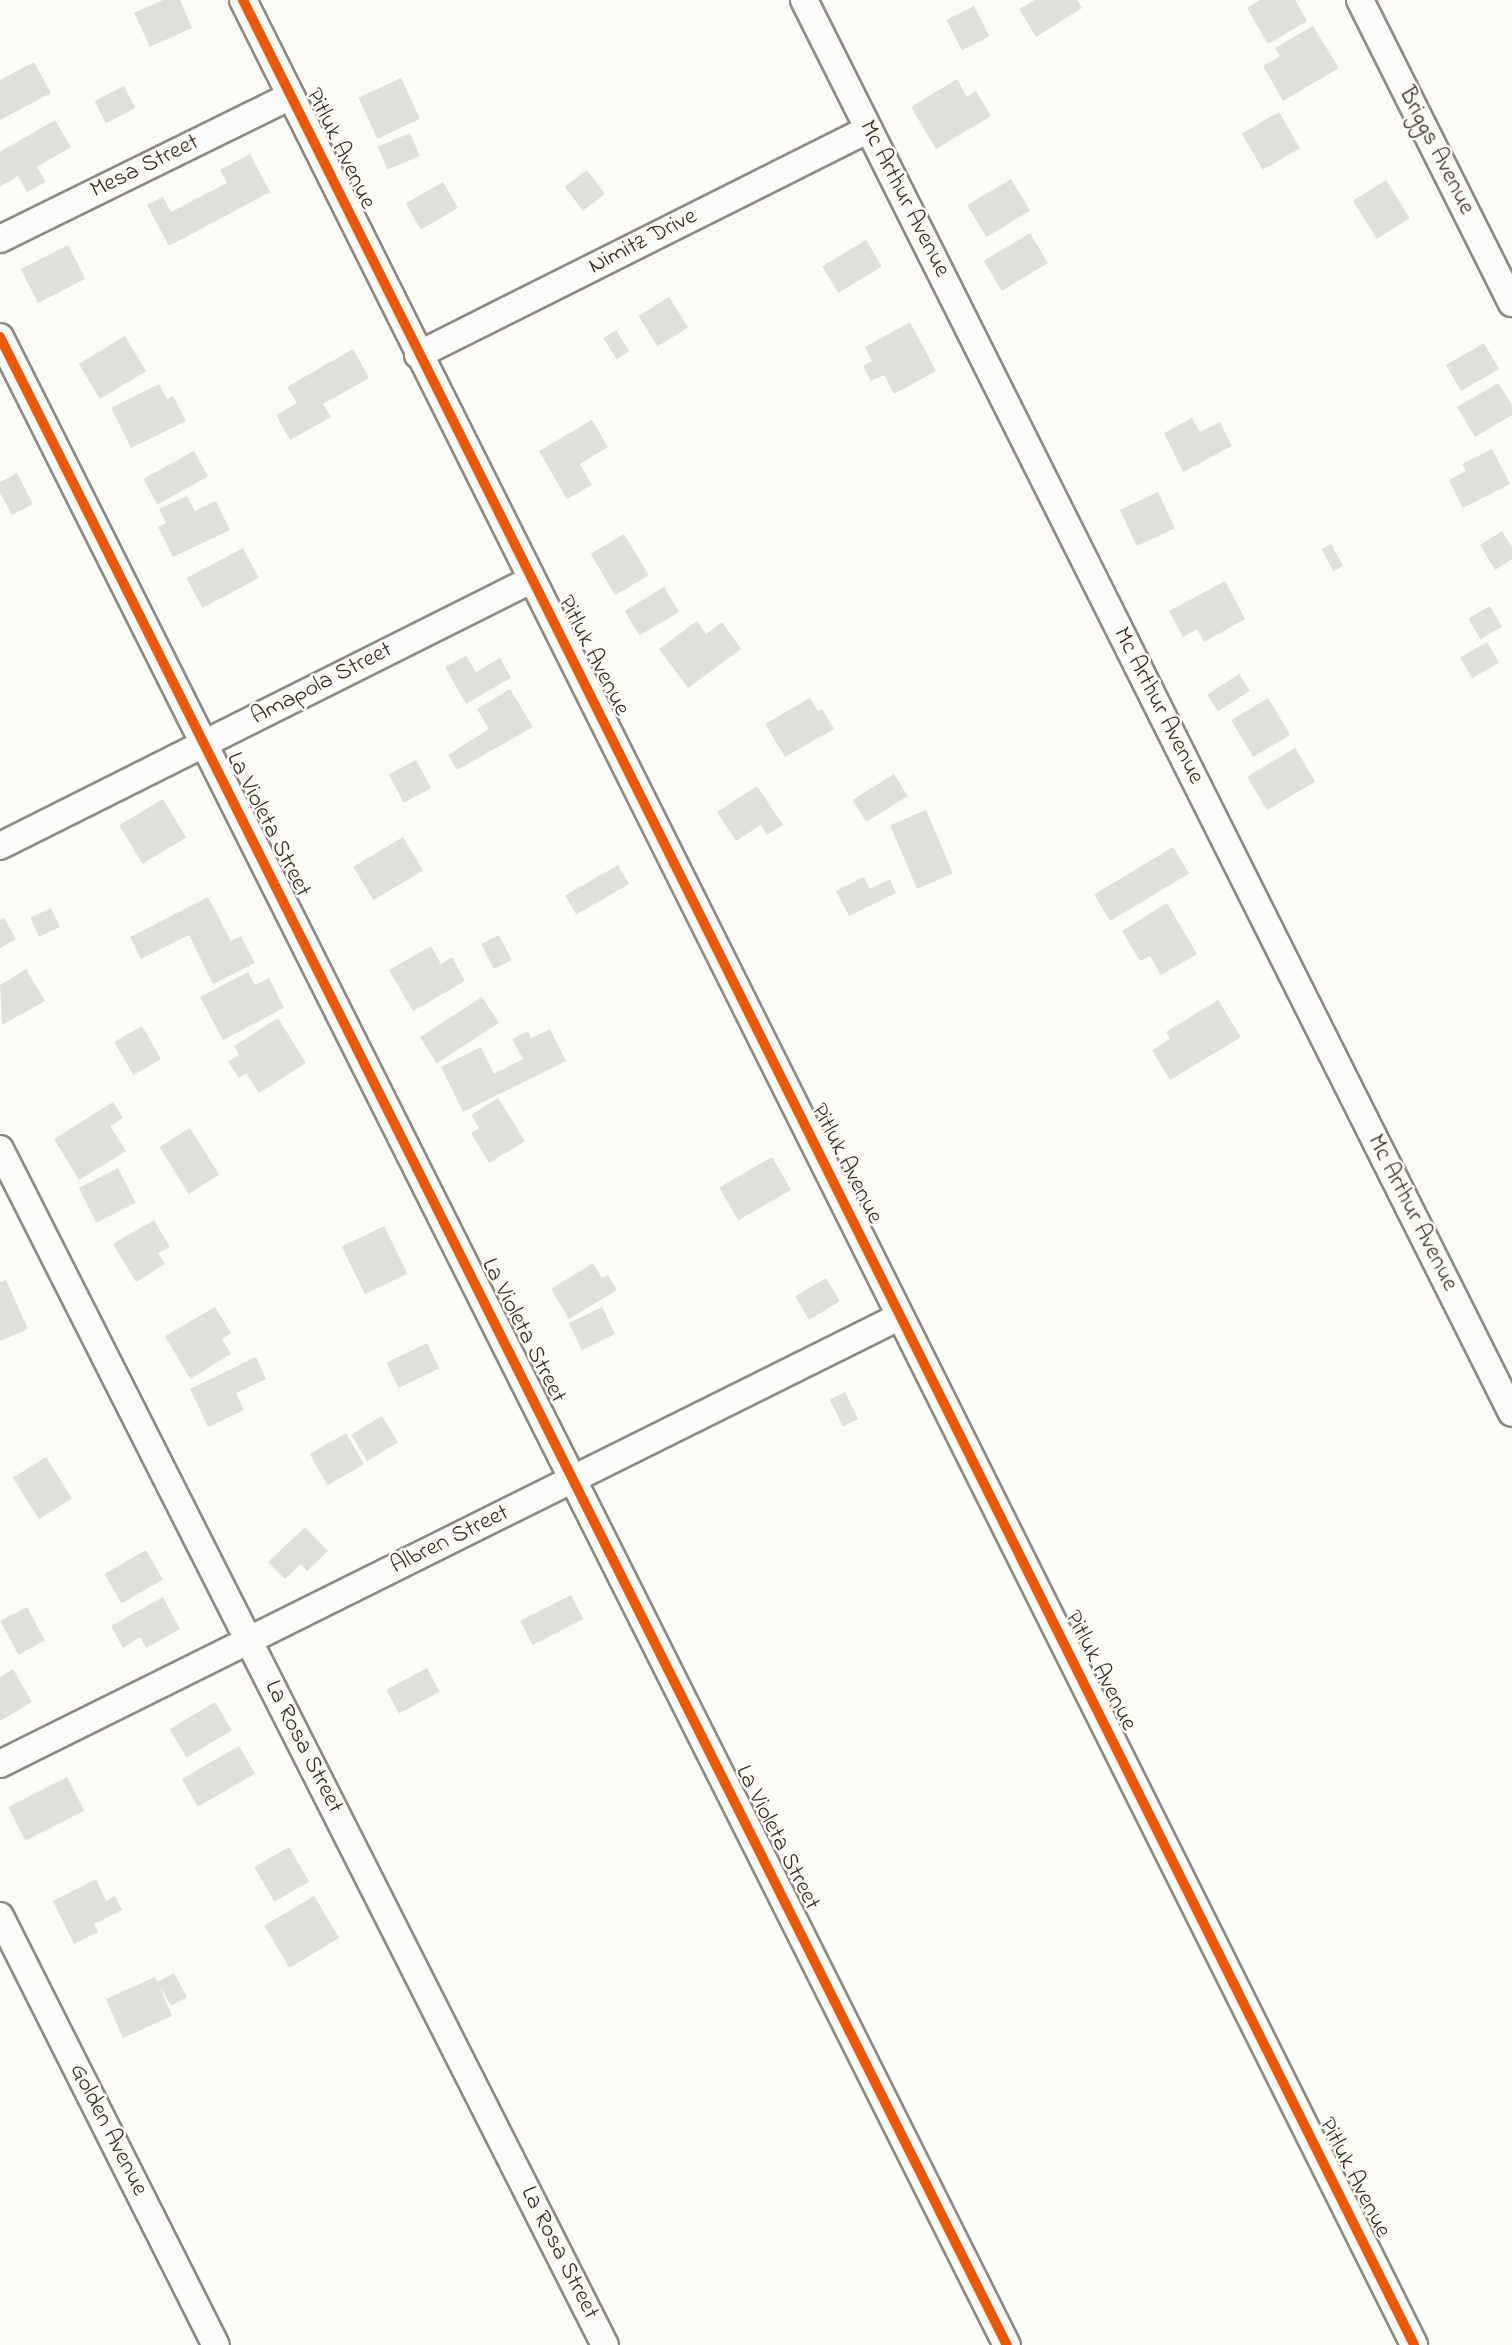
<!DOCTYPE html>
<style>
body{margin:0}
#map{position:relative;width:1512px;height:2345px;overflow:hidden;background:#fcfbf8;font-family:"Indie Flower",sans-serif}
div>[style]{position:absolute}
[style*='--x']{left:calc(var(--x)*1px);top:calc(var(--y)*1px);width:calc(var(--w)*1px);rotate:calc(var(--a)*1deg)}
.building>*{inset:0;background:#e0dfdc;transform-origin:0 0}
.roads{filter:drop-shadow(2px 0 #8d8985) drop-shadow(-2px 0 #8d8985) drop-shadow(0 2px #8d8985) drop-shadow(0 -2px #8d8985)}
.minor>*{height:26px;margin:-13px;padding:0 13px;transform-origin:13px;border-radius:13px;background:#fbfbf9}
.cycleway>*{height:10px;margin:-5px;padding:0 5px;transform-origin:5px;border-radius:5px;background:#e8590c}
span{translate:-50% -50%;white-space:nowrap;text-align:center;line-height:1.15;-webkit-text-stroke:5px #fdfcf7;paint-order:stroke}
.street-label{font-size:24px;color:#3b2a1e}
</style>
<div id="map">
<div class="building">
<i style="clip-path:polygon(163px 0,180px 0,192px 28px,150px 47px,134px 13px)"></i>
<i style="clip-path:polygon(1035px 0,1077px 0,1082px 8px,1036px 37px,1019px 9px)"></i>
<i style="clip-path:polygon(1260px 0,1295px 0,1307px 21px,1268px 44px,1247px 8px)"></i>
<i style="left:974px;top:6px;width:34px;height:31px;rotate:63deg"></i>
<i style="clip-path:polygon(1313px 26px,1339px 68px,1283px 101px,1263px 66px,1280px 56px,1275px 48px)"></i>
<i style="clip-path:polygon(34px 62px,51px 93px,0 120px,0 80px)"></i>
<i style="left:401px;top:78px;width:45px;height:47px;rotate:65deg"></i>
<i style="clip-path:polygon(957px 79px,967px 97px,976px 91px,991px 116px,936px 149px,911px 107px)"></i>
<i style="left:124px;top:86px;width:25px;height:33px;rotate:63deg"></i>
<i style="left:1279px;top:112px;width:42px;height:43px;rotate:60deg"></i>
<i style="clip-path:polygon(55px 120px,71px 147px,37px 167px,46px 182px,27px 192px,18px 176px,0 187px,0 152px)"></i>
<i style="left:410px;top:133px;width:25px;height:35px;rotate:67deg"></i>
<i style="clip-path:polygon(250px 154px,270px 192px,169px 246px,147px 205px,163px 197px,171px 212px,227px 183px,220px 170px)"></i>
<i style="left:587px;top:170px;width:30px;height:28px;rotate:53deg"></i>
<i style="left:1011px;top:179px;width:37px;height:51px;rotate:59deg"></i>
<i style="left:1386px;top:180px;width:45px;height:39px;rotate:58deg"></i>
<i style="left:443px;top:182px;width:30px;height:43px;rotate:60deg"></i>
<i style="left:1030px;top:233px;width:35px;height:54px;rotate:59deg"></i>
<i style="left:866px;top:240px;width:31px;height:51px;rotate:59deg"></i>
<i style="left:68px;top:245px;width:38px;height:53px;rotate:63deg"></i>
<i style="left:669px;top:297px;width:36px;height:36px;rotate:58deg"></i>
<i style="clip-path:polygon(910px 322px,936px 371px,894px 394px,884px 375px,871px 381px,863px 366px,872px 361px,865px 347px)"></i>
<i style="left:616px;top:330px;width:25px;height:15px;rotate:58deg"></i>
<i style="left:125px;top:336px;width:41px;height:54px;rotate:59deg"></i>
<i style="left:1484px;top:343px;width:30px;height:44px;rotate:60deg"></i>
<i style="clip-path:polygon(353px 349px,369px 378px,323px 404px,331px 417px,290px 440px,276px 415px,297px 403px,287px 387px)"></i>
<i style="clip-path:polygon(1498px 383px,1512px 405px,1512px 415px,1475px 437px,1457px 407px)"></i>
<i style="clip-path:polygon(159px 384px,167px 399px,173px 396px,186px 421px,131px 448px,111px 408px)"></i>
<i style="clip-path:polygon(1192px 418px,1200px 432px,1220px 422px,1232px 446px,1183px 472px,1164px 433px)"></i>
<i style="clip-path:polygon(592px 420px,608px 447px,580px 464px,592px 485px,567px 499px,539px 451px)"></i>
<i style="clip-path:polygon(1492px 449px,1510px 484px,1463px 508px,1449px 480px,1466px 471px,1462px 464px)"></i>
<i style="left:194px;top:451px;width:29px;height:58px;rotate:61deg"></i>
<i style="clip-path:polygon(17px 473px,33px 504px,12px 515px,0 493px,0 482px)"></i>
<i style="left:1158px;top:492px;width:40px;height:42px;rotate:65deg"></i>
<i style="clip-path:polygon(187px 496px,195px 511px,216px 501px,230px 530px,173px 557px,158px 527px,166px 523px,159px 509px)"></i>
<i style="clip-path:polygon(1502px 531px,1512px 547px,1512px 559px,1495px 570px,1480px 545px)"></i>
<i style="left:624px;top:534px;width:48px;height:39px;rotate:59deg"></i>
<i style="left:1331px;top:544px;width:25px;height:11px;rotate:61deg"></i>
<i style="left:243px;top:548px;width:34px;height:64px;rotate:62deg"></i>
<i style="clip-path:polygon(1225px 581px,1245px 619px,1204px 642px,1197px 629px,1183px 637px,1169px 611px)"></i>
<i style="left:664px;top:587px;width:29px;height:46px;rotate:59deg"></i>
<i style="left:1490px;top:606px;width:24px;height:25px;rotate:60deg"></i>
<i style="clip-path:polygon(697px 621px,706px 634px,722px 622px,741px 649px,688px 688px,659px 649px)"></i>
<i style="left:1487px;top:642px;width:24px;height:31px;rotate:60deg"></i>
<i style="clip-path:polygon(466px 656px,476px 672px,500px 658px,511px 678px,466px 704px,445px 667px)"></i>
<i style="left:1239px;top:674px;width:20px;height:38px;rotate:57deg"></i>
<i style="clip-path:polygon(510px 689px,533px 727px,457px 770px,448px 755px,489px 729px,477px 709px)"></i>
<i style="clip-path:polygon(810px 698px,818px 711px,822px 709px,834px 729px,785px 757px,765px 724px)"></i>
<i style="left:1268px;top:698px;width:43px;height:43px;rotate:59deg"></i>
<i style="left:1295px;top:748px;width:39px;height:56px;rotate:59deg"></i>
<i style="left:416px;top:760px;width:32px;height:31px;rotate:62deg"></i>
<i style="left:894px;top:774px;width:26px;height:49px;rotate:58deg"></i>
<i style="clip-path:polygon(757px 786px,783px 825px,767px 835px,761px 825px,736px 841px,717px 812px)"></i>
<i style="left:163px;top:799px;width:45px;height:51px;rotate:59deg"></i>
<i style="left:926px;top:810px;width:69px;height:39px;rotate:67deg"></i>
<i style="left:403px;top:837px;width:39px;height:58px;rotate:59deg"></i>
<i style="left:1173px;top:847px;width:31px;height:92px;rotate:59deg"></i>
<i style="left:618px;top:865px;width:22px;height:61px;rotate:60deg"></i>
<i style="clip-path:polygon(864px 877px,870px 889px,890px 879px,896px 893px,849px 916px,836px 891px)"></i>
<i style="clip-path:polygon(208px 897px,231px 941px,241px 936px,255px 963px,213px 984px,189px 935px,141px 959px,130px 937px)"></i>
<i style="clip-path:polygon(1167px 903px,1197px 954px,1161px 975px,1150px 956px,1140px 961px,1122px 931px)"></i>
<i style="left:51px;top:908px;width:21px;height:23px;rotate:65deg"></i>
<i style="clip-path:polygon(4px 918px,16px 939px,0 948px,0 920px)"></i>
<i style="left:499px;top:935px;width:28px;height:20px;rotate:63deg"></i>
<i style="clip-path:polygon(431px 946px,441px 964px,452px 957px,465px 981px,413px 1011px,389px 970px)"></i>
<i style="clip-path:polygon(26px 969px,45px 1001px,2px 1025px,0 985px)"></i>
<i style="clip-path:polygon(248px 972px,255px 985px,269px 978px,284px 1008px,223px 1040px,200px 997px)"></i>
<i style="left:482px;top:997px;width:31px;height:74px;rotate:57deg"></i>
<i style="clip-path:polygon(1218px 1000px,1241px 1037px,1170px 1080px,1152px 1050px,1170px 1039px,1166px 1032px)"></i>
<i style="clip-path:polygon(278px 1018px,306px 1063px,259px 1093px,246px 1073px,239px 1078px,228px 1062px,239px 1055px,234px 1046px)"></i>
<i style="left:142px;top:1026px;width:38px;height:32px;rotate:60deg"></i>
<i style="clip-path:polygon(550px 1029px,566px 1061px,463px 1112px,441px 1067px,481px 1047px,494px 1074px,523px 1059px,512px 1039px,528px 1031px,531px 1038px)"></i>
<i style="clip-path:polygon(498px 1098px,525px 1141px,489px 1163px,471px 1133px,479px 1128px,471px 1115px)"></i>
<i style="clip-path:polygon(113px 1102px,123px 1118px,110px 1126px,126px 1151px,79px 1180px,54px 1139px)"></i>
<i style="left:190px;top:1128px;width:55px;height:36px;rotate:58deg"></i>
<i style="left:772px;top:1157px;width:38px;height:61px;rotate:60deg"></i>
<i style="left:118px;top:1168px;width:39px;height:44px;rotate:63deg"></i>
<i style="clip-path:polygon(154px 1220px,170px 1247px,158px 1253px,165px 1264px,136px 1282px,113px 1244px)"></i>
<i style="left:384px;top:1226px;width:53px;height:47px;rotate:64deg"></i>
<i style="clip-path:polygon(593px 1263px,602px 1278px,608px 1275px,617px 1290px,569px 1319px,551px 1289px)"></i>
<i style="left:826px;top:1278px;width:27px;height:36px;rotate:59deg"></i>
<i style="clip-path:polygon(6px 1280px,28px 1329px,0 1341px,0 1282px)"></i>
<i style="clip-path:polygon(215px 1307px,231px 1333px,222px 1339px,231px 1354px,190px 1379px,165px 1336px)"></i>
<i style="left:602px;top:1307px;width:30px;height:37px;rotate:64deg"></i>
<i style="left:427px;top:1343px;width:28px;height:45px;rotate:64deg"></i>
<i style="clip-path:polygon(256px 1357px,266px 1379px,236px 1393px,244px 1410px,208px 1427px,190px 1389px)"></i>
<i style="left:845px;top:1392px;width:30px;height:17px;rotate:64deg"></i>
<i style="left:382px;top:1416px;width:31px;height:36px;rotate:59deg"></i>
<i style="left:346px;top:1433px;width:36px;height:42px;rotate:60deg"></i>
<i style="left:46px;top:1457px;width:49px;height:39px;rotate:58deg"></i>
<i style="clip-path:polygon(305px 1527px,328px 1551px,307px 1571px,301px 1564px,285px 1579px,268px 1562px)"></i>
<i style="left:146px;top:1550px;width:34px;height:48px;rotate:60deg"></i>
<i style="left:571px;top:1595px;width:27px;height:57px;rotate:63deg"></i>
<i style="clip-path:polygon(163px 1597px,180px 1629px,146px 1648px,140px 1637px,123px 1648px,111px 1626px)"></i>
<i style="left:27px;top:1607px;width:38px;height:30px;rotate:62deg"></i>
<i style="left:427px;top:1668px;width:27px;height:46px;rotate:62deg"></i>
<i style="clip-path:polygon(13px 1669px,32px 1702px,0 1721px,0 1677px)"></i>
<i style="left:215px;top:1702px;width:33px;height:53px;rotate:59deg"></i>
<i style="left:239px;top:1746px;width:32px;height:66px;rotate:60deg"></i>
<i style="left:67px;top:1777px;width:38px;height:66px;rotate:63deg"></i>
<i style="left:289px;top:1847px;width:40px;height:40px;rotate:60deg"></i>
<i style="clip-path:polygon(96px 1879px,106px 1901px,115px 1896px,122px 1910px,94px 1924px,98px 1932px,74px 1944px,53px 1901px)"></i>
<i style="left:314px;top:1896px;width:49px;height:58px;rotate:59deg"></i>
<i style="clip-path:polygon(174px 1973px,187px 1997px,171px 2006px,159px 1985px,172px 2016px,123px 2038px,106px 1999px,155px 1977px,157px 1982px)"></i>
</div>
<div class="roads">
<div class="minor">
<i style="--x:243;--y:0;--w:2621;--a:63.46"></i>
<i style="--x:804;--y:0;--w:1580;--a:63.39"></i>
<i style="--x:1360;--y:0;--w:339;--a:63.4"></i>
<i style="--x:0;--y:239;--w:324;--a:-26.2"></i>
<i style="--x:0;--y:337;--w:2246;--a:63.37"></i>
<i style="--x:418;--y:355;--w:504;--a:-26.62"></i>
<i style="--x:0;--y:846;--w:594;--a:-26.61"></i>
<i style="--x:0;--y:1149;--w:1340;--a:63.17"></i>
<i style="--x:0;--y:1764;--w:1004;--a:-26.44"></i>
<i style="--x:0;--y:1916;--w:480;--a:63.3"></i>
</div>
</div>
<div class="cycleway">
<i style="--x:243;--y:0;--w:2621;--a:63.46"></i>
<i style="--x:0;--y:337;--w:2246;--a:63.37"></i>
</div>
<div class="street-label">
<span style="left:340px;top:149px;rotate:64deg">Pitluk Avenue</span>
<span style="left:1436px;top:151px;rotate:63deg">Briggs Avenue</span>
<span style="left:145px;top:167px;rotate:-26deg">Mesa Street</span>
<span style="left:904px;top:199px;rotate:63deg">Mc Arthur Avenue</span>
<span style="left:643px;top:242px;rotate:-27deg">Nimitz Drive</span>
<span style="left:593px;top:656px;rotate:63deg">Pitluk Avenue</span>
<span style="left:322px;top:684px;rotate:-27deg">Amapola Street</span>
<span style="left:1158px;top:706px;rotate:63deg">Mc Arthur Avenue</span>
<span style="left:268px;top:825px;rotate:63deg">La Violeta Street</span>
<span style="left:846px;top:1164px;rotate:63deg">Pitluk Avenue</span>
<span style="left:1412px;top:1213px;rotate:63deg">Mc Arthur Avenue</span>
<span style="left:523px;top:1331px;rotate:63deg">La Violeta Street</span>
<span style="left:450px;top:1540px;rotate:-26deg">Albren Street</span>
<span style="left:1100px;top:1671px;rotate:63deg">Pitluk Avenue</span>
<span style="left:303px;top:1747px;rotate:63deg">La Rosa Street</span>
<span style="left:777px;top:1838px;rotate:63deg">La Violeta Street</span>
<span style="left:108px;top:2130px;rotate:63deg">Golden Avenue</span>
<span style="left:1354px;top:2178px;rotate:63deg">Pitluk Avenue</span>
<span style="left:559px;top:2253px;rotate:63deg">La Rosa Street</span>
</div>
</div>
